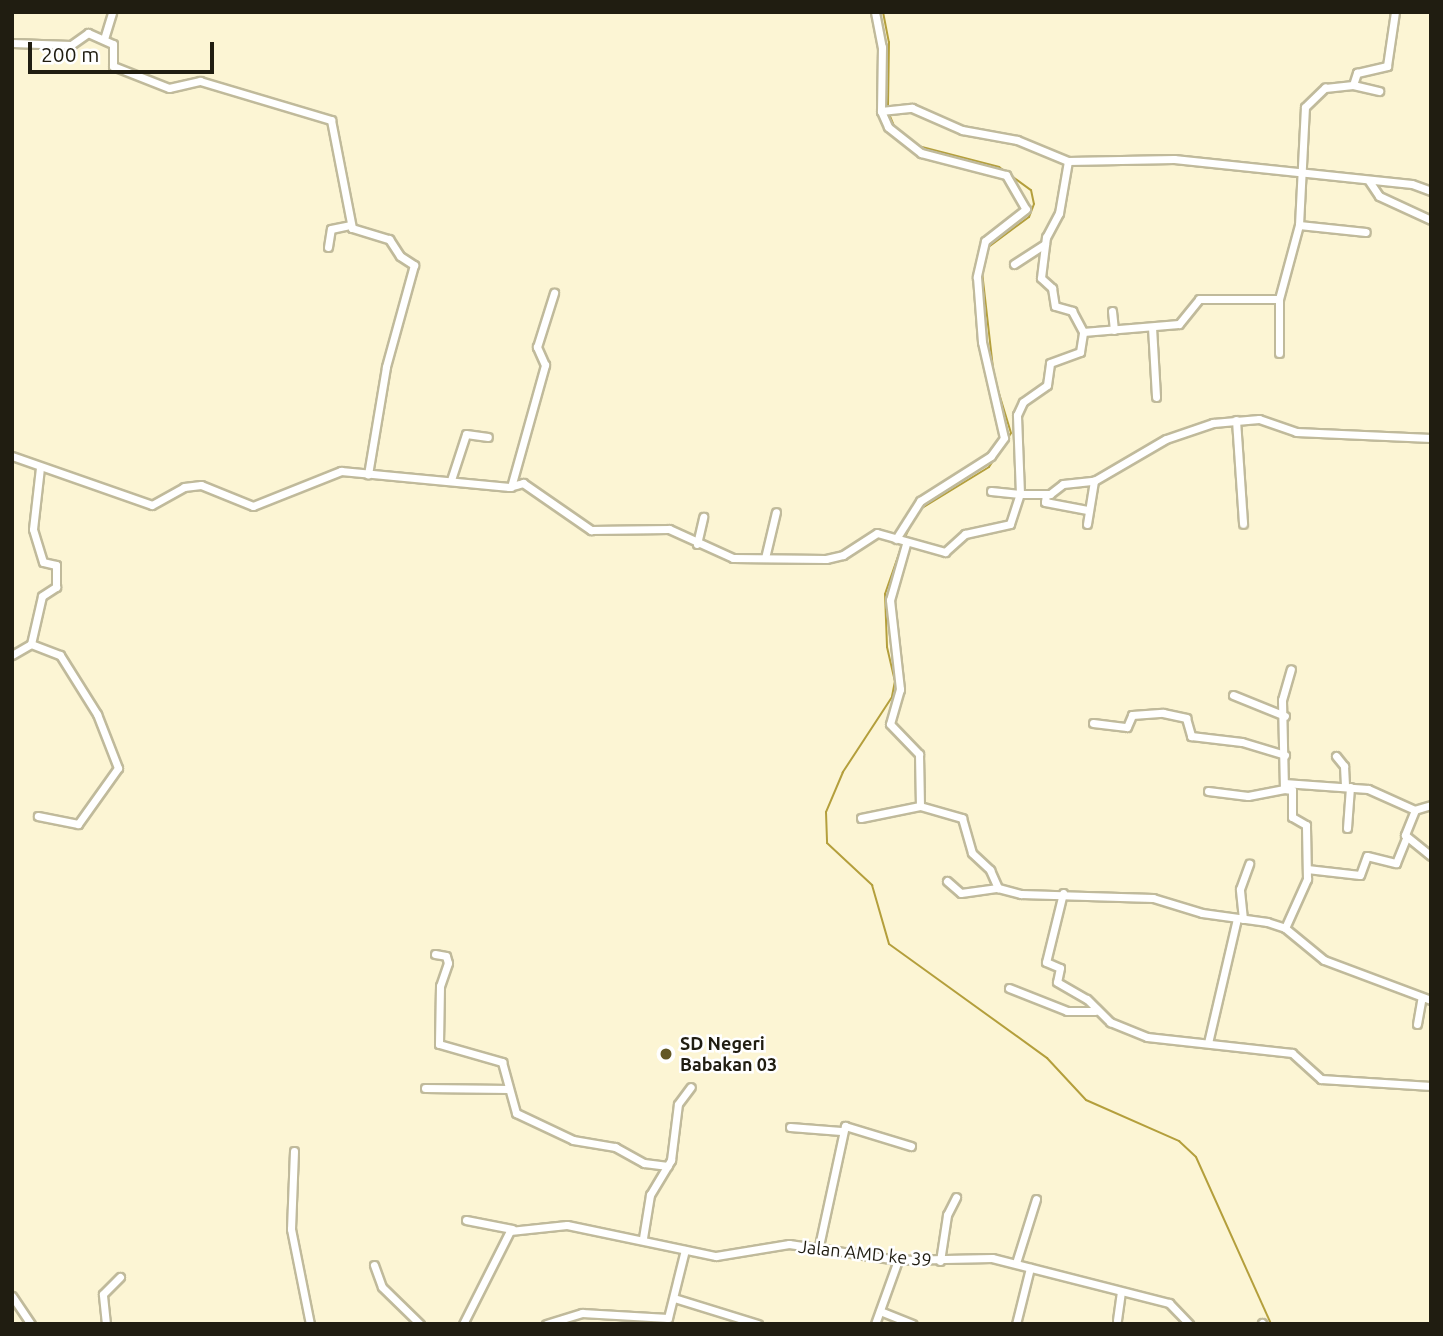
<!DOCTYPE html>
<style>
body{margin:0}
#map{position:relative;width:1443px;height:1336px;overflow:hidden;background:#fcf5d4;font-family:Ubuntu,sans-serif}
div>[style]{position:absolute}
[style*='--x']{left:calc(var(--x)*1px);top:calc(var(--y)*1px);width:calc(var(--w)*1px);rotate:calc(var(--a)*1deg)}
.stream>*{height:2px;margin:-1px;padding:0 1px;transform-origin:1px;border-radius:1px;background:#b49f3c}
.roads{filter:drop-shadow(2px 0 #c0ba9b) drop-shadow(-2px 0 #c0ba9b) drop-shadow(0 2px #c0ba9b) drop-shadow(0 -2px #c0ba9b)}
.minor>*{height:7px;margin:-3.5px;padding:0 3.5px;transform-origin:3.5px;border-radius:3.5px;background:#fff}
.dots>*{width:19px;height:19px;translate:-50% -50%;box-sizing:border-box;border:4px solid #fff;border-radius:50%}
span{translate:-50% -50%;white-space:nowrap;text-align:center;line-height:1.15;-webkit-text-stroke:5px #fff;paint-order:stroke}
.poi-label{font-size:18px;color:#201d11;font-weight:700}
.left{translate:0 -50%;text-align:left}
.street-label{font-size:18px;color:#201d11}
.frame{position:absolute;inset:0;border:14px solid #201d11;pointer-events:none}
.scale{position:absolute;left:28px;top:42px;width:186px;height:32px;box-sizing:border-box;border:4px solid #201d11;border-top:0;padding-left:9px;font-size:21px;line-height:24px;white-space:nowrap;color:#201d11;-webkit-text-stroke:5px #fff;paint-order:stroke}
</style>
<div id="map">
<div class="stream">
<i style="--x:883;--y:12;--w:31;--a:79"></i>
<i style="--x:889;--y:42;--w:67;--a:90.9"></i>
<i style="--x:889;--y:114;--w:15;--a:67"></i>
<i style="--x:918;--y:146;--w:84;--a:14.5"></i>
<i style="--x:999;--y:167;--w:39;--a:36"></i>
<i style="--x:1031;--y:190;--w:14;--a:78"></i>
<i style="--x:1034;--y:204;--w:14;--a:111"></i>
<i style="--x:1029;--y:217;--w:52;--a:143.6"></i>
<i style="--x:905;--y:537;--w:29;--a:-65"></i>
<i style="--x:917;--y:511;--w:84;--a:-31.4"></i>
<i style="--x:989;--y:467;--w:40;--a:-57.1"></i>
<i style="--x:1011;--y:433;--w:59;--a:-106.9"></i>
<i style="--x:994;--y:377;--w:107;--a:-96.5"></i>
<i style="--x:903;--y:542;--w:55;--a:109.1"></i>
<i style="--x:885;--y:594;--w:53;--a:87.8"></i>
<i style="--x:887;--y:647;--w:35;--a:77"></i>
<i style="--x:895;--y:681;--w:16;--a:101"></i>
<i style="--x:892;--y:697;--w:90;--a:123.2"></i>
<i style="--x:843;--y:772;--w:43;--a:113"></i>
<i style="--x:826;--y:812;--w:31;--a:88"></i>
<i style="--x:827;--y:843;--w:62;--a:43"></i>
<i style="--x:872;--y:885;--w:61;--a:73.9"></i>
<i style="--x:889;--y:944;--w:195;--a:35.8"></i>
<i style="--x:1047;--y:1058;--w:57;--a:47.1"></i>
<i style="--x:1086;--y:1100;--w:102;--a:23.8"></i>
<i style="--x:1179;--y:1141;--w:23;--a:43"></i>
<i style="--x:1196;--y:1157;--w:183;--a:65.8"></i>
</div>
<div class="roads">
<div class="minor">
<i style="--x:875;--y:12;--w:36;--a:79"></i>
<i style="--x:882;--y:47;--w:64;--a:90.9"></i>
<i style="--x:881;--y:111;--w:17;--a:66"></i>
<i style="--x:888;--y:127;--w:42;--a:38.2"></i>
<i style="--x:921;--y:153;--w:88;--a:14.5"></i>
<i style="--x:1006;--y:175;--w:39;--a:60"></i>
<i style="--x:1026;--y:209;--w:52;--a:142"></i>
<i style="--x:985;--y:241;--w:37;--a:103"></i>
<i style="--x:977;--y:277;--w:65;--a:85.6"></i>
<i style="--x:982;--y:342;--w:98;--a:77.1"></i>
<i style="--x:1004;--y:438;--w:22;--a:126"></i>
<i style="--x:991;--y:456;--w:84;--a:147.6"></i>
<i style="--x:920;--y:501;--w:45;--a:122.3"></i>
<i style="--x:104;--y:39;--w:28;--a:-73"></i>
<i style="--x:12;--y:43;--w:59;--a:1.9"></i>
<i style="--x:71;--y:45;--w:21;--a:-35"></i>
<i style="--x:88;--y:33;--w:27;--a:24"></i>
<i style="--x:113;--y:44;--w:22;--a:90"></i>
<i style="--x:113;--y:66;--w:60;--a:21.4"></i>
<i style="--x:169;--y:88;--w:32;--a:-13"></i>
<i style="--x:200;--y:81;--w:137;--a:16.6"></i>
<i style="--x:331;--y:120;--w:110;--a:79"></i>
<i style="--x:352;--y:228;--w:39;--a:17"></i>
<i style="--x:389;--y:239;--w:20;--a:57"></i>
<i style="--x:400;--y:256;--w:17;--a:33"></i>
<i style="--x:414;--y:265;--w:106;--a:105.4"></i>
<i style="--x:386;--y:367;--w:109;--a:99.5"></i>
<i style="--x:1353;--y:85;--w:13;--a:-72"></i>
<i style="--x:1357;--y:73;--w:31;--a:-13"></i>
<i style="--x:1387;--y:66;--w:55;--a:-81.6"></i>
<i style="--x:881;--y:111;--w:31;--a:-6"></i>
<i style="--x:912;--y:108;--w:55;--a:23.7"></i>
<i style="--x:962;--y:130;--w:56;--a:10.3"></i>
<i style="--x:1017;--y:140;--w:55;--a:22.4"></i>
<i style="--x:1068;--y:161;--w:106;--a:-1.1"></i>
<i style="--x:1174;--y:159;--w:239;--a:6"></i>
<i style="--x:1412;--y:184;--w:20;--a:20"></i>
<i style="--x:1068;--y:161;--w:53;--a:99.8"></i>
<i style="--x:1059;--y:213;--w:27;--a:118"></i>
<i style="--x:1046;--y:237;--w:41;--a:97"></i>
<i style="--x:1041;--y:278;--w:15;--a:42"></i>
<i style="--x:1052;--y:288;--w:18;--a:81"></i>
<i style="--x:1055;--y:306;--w:18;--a:16"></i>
<i style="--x:1072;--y:311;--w:24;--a:62"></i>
<i style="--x:1369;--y:181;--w:18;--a:56"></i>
<i style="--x:1379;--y:196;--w:57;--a:24.8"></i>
<i style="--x:1299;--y:225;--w:67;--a:6"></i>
<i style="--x:328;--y:247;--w:18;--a:-81"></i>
<i style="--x:331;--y:229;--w:19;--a:-12"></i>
<i style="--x:1014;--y:264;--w:37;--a:-33"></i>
<i style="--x:1279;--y:299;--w:54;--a:90"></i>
<i style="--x:1112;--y:311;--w:19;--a:84"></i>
<i style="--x:1152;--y:327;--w:70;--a:86.7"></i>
<i style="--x:1236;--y:420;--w:104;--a:86.1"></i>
<i style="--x:12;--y:456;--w:148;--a:19.3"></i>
<i style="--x:152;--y:505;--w:37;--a:-29"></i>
<i style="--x:184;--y:487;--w:17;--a:-7"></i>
<i style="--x:201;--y:485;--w:56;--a:22"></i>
<i style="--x:253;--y:506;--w:95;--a:-21.7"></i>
<i style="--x:341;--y:471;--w:169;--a:5.4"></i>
<i style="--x:509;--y:487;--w:15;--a:-16"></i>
<i style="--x:523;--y:483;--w:83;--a:34.7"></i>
<i style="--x:591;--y:530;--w:78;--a:-0.7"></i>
<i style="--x:669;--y:529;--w:70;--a:24.4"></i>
<i style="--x:733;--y:558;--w:93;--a:0.6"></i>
<i style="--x:826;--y:559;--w:17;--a:-13"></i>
<i style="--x:843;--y:555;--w:40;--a:-32.9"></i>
<i style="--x:877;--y:533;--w:71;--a:15.6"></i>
<i style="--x:945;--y:552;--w:27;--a:-42"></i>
<i style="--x:965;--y:534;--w:46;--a:-12.5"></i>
<i style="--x:1010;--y:524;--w:32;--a:-72"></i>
<i style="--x:1020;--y:494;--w:30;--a:0"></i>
<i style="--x:1050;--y:494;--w:16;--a:-38"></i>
<i style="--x:1063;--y:484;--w:31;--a:-6"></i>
<i style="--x:1094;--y:481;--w:83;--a:-30.3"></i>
<i style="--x:1166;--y:439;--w:50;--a:-18.8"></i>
<i style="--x:1213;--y:423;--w:46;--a:-5"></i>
<i style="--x:1259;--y:419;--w:39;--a:19"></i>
<i style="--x:1296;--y:432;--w:135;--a:2.5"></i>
<i style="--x:451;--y:480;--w:48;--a:-71.9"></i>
<i style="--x:466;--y:434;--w:22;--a:8"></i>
<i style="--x:511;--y:487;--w:127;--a:-74.4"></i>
<i style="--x:545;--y:365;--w:20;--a:-114"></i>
<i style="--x:537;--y:347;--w:57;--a:-72.5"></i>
<i style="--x:991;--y:491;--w:29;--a:6"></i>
<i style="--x:1020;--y:494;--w:79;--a:-92.2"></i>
<i style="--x:1017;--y:415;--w:14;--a:-65"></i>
<i style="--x:1023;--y:402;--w:29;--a:-35"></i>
<i style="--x:1047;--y:385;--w:22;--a:-82"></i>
<i style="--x:1050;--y:363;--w:32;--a:-20"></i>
<i style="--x:1080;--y:352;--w:20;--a:-81"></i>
<i style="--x:1083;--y:332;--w:96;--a:-4.8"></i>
<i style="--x:1179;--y:324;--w:32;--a:-51"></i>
<i style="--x:1199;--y:299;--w:80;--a:0"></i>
<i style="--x:1279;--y:299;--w:77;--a:-74.9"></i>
<i style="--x:1299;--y:225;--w:118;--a:-87.1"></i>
<i style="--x:1305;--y:107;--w:28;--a:-44"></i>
<i style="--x:1325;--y:88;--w:28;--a:-6"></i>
<i style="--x:1353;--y:85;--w:27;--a:13"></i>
<i style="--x:1046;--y:494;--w:8;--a:97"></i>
<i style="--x:1045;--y:502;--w:43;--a:10.8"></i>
<i style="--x:1087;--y:524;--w:44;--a:-80.8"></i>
<i style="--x:697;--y:544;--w:28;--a:-77"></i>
<i style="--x:906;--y:544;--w:58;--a:105.9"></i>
<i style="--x:890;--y:600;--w:90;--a:83.6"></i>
<i style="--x:900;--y:689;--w:36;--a:106"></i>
<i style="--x:890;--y:724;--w:42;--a:46"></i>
<i style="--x:919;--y:754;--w:52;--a:88.9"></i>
<i style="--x:920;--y:806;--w:44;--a:15.9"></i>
<i style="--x:962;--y:818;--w:36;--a:74"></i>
<i style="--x:972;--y:853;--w:25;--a:43"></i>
<i style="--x:990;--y:870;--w:20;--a:66"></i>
<i style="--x:998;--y:888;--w:24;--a:15"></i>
<i style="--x:1021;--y:894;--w:132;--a:1.7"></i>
<i style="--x:1153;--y:898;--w:51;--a:17"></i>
<i style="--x:1202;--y:913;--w:66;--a:7.9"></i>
<i style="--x:1267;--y:922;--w:19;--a:18"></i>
<i style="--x:1285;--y:928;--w:50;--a:39.4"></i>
<i style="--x:1324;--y:960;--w:114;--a:20.5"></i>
<i style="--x:765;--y:558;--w:47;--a:-76.6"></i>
<i style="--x:31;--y:644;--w:31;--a:21"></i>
<i style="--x:60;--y:655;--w:70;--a:57.9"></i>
<i style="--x:97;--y:714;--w:58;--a:68.7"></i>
<i style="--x:118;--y:768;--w:69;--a:125.5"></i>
<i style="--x:78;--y:824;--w:41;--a:-168.7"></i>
<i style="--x:12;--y:655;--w:22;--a:-30"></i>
<i style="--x:31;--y:644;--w:49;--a:-77.1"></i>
<i style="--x:42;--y:596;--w:17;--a:-33"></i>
<i style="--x:56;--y:587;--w:22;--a:-90"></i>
<i style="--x:56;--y:565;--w:13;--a:-167"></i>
<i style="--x:43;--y:562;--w:34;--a:-107"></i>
<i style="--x:33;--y:529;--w:61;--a:-83.5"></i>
<i style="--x:1233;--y:695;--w:56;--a:22"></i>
<i style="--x:1093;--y:723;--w:34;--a:7"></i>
<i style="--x:1127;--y:727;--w:13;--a:-67"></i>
<i style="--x:1132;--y:715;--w:31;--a:-4"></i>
<i style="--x:1163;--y:713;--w:24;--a:12"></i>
<i style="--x:1186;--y:718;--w:19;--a:74"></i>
<i style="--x:1191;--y:736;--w:51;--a:6.7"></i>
<i style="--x:1242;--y:742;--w:45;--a:16.8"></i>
<i style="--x:1336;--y:756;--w:13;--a:51"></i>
<i style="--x:1344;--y:766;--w:21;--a:87"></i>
<i style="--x:1284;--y:783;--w:84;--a:4.1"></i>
<i style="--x:1368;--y:789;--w:51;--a:24.1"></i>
<i style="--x:1208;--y:791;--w:40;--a:7.1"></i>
<i style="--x:1248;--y:796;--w:37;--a:-11"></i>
<i style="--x:1431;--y:805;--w:17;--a:163"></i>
<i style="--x:1415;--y:810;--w:27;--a:112"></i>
<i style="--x:1405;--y:835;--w:33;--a:39"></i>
<i style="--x:861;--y:818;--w:60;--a:-11.5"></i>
<i style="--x:1347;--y:828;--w:41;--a:-85.8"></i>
<i style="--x:1307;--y:869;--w:53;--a:6.5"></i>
<i style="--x:1360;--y:875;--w:20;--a:-70"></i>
<i style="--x:1367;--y:856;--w:30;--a:14"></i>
<i style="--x:1396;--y:863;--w:27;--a:-68"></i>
<i style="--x:947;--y:881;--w:18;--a:41"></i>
<i style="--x:961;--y:893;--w:37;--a:-8"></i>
<i style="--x:1063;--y:893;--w:71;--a:103.8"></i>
<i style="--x:1046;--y:962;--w:15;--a:23"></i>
<i style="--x:1060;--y:968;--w:14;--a:102"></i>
<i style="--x:1057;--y:982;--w:34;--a:30"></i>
<i style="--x:1087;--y:999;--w:33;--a:45"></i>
<i style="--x:1110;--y:1022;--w:40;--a:22"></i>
<i style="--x:1147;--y:1037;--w:146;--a:6.3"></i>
<i style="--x:1292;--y:1053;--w:39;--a:42"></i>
<i style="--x:1321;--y:1079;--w:110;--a:3.6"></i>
<i style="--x:1243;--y:919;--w:30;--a:-96"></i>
<i style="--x:1240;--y:889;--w:27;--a:-70"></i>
<i style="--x:1285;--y:928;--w:54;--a:-65.8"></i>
<i style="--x:1307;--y:879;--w:54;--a:-91.1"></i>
<i style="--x:1306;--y:825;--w:16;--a:-150"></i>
<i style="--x:1292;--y:817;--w:27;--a:-90"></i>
<i style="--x:1292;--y:790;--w:8;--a:-173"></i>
<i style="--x:1284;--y:789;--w:89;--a:-91.3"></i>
<i style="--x:1282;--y:700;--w:32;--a:-74"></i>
<i style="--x:435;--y:954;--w:11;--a:10"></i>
<i style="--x:446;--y:956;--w:7;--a:74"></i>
<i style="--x:448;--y:963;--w:24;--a:109"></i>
<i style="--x:440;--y:986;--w:58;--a:91"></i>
<i style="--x:439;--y:1044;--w:66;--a:15.9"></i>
<i style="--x:502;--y:1062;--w:53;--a:74.6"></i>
<i style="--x:516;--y:1113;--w:63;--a:25.3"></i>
<i style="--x:573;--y:1140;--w:43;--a:9.5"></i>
<i style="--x:615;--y:1147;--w:33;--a:29"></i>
<i style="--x:644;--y:1163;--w:24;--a:7"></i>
<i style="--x:1009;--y:988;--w:62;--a:21.6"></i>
<i style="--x:1067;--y:1011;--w:28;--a:0"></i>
<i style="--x:1417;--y:1024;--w:27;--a:-80"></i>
<i style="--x:1208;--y:1043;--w:128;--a:-76.9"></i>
<i style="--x:425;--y:1088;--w:84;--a:0.7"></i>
<i style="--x:790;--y:1127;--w:51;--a:4.5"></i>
<i style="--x:294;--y:1151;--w:78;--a:92.2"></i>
<i style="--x:291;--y:1229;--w:97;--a:78.7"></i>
<i style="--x:466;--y:1220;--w:47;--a:11.1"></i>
<i style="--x:643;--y:1238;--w:44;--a:-80.8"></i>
<i style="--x:650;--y:1195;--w:41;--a:-59"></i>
<i style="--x:671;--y:1160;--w:56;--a:-82.9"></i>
<i style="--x:678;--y:1104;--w:21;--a:-53"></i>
<i style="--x:819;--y:1246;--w:123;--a:-77.8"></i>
<i style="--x:845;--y:1126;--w:69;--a:16.9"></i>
<i style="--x:940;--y:1261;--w:47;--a:-81.3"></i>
<i style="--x:947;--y:1215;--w:20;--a:-63"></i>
<i style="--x:1016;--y:1263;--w:67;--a:-72.6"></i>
<i style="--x:374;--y:1265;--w:23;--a:70"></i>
<i style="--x:382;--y:1287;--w:53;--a:44.2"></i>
<i style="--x:12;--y:1296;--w:34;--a:56"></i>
<i style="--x:674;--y:1298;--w:88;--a:17.2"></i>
<i style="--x:880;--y:1311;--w:35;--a:22"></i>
<i style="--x:1117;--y:1320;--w:27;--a:-82"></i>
<i style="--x:1262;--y:1323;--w:1;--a:45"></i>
<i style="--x:106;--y:1324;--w:30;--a:-96"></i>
<i style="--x:103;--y:1294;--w:24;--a:-45"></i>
<i style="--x:463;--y:1324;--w:104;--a:-63.2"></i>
<i style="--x:510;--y:1231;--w:57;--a:-6"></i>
<i style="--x:567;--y:1225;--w:152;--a:11.8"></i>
<i style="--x:716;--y:1256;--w:74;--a:-9.3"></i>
<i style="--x:789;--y:1244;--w:110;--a:8.4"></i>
<i style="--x:898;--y:1260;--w:94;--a:-1.2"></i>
<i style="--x:992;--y:1258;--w:183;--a:14.3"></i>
<i style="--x:1169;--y:1303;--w:29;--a:46"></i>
<i style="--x:546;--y:1324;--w:38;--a:-17"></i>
<i style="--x:582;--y:1313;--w:86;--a:3.3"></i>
<i style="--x:668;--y:1318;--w:70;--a:-76"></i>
<i style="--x:875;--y:1324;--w:68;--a:-70.2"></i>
<i style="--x:1016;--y:1324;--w:58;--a:-76"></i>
</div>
</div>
<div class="dots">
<i style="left:666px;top:1054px;background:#625724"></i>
</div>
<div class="poi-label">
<span class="left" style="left:680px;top:1054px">SD Negeri<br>Babakan 03</span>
</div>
<div class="street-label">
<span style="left:865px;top:1253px;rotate:6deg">Jalan AMD ke 39</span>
</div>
<div class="frame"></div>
<div class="scale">200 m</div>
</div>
